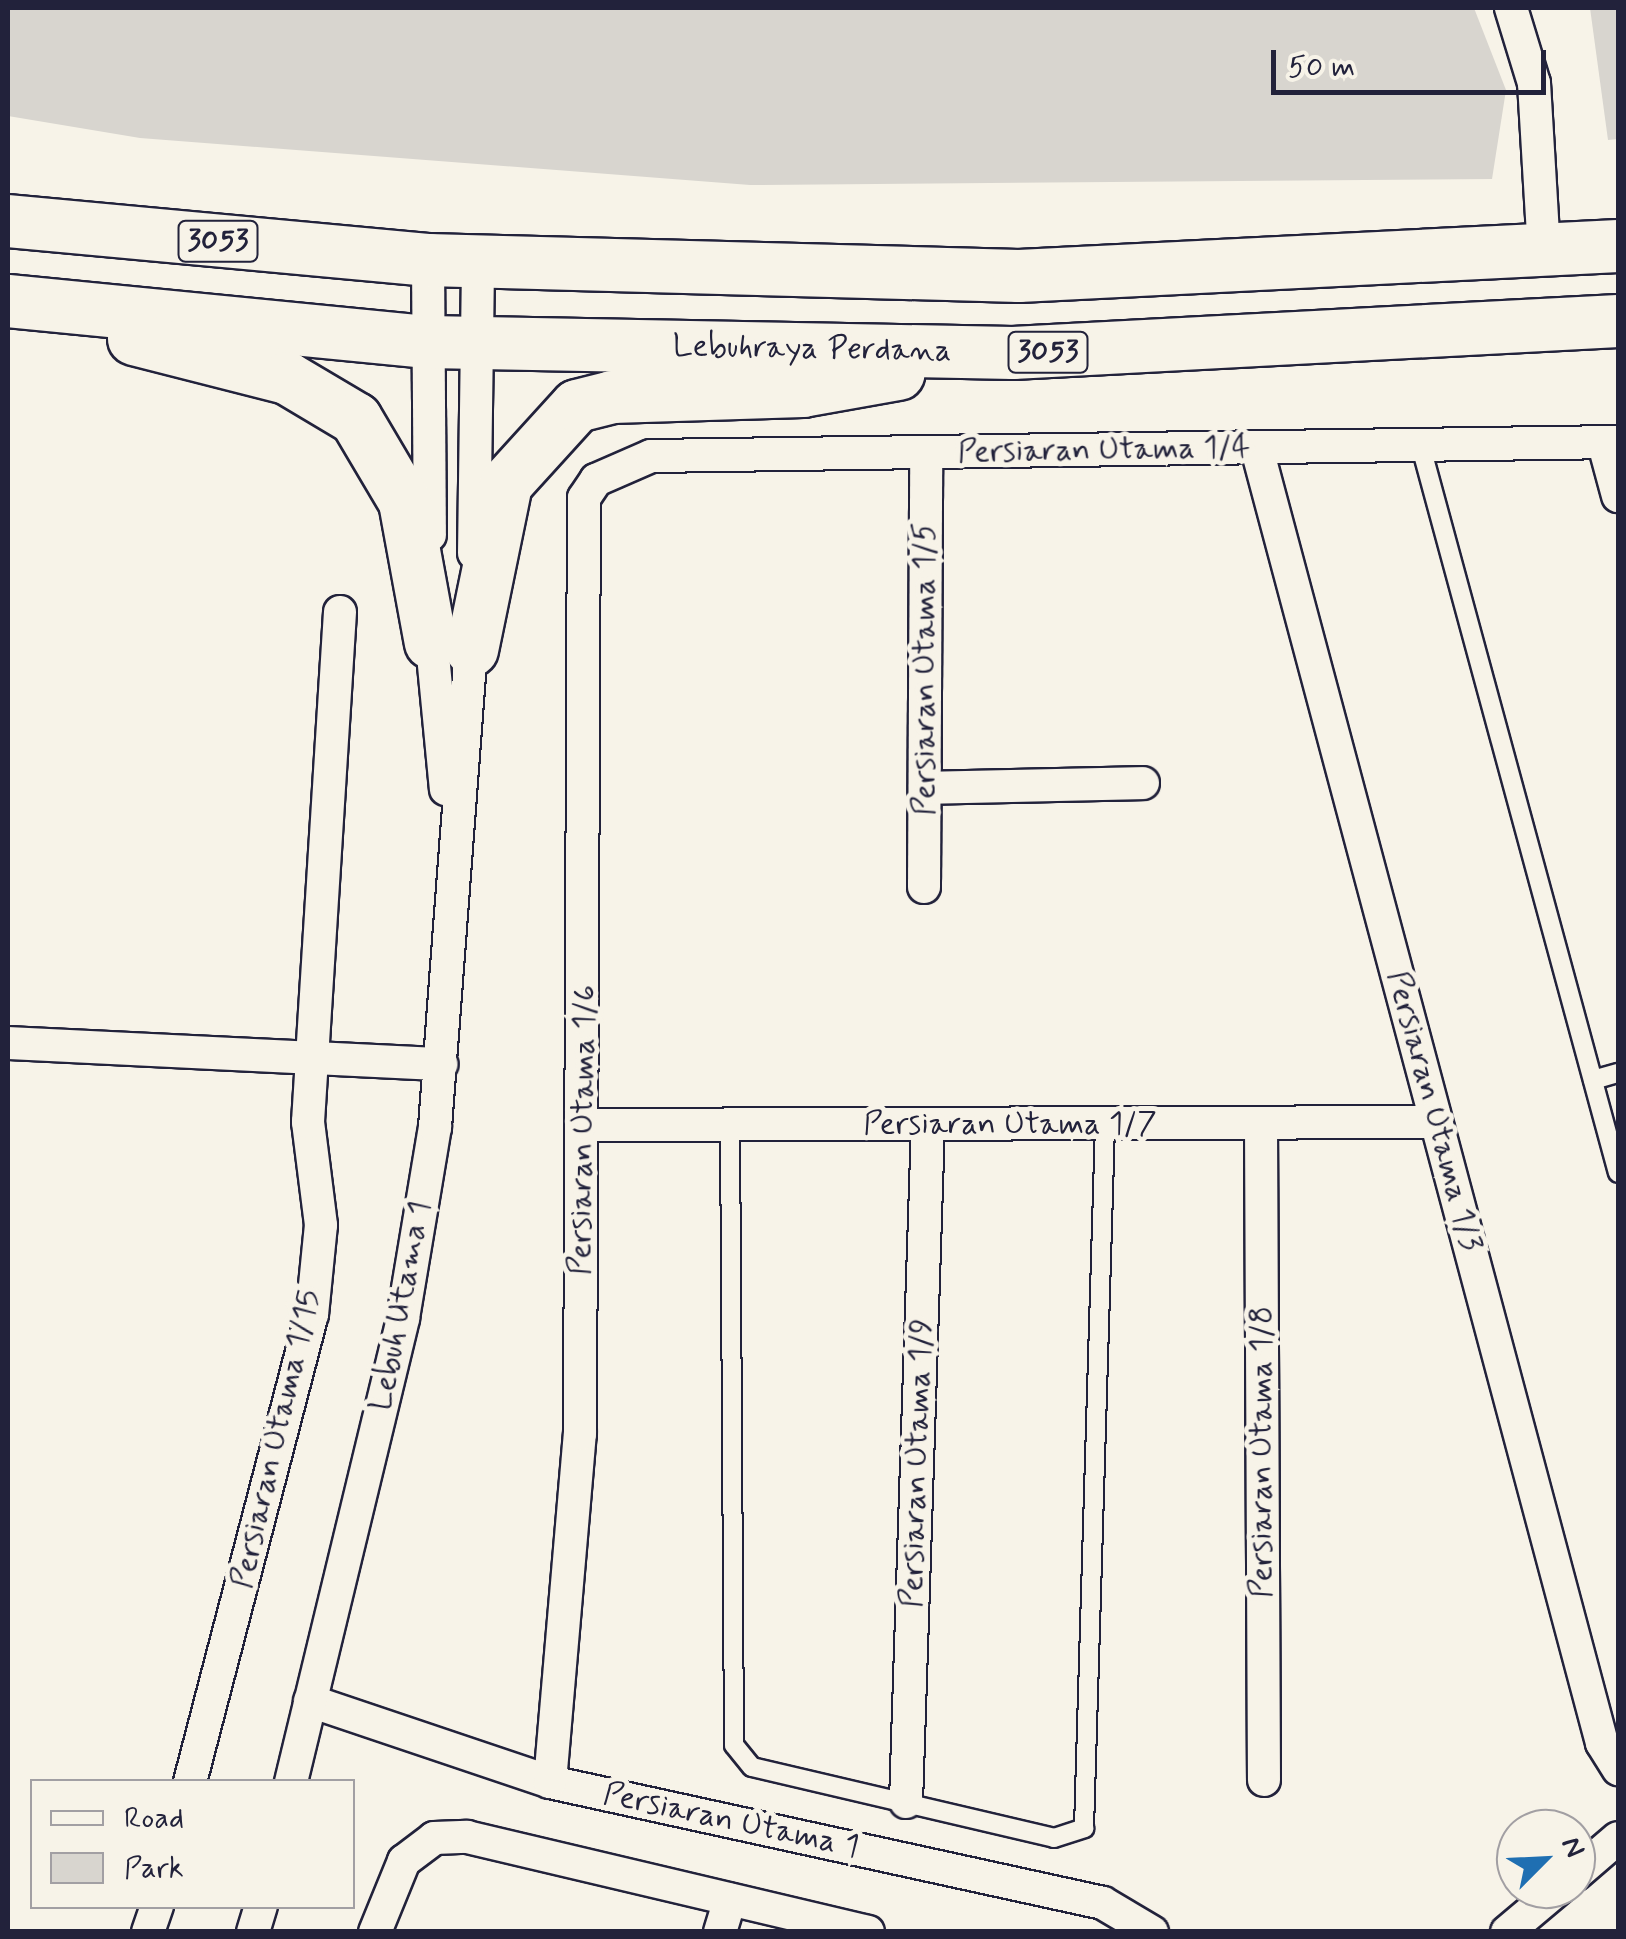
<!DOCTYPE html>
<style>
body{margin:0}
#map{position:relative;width:1626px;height:1939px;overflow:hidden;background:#f7f3e8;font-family:Mynerve,sans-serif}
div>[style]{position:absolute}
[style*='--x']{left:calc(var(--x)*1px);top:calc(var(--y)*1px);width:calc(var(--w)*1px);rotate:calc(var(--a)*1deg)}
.green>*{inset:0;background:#d8d5cf}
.roads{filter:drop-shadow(2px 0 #22223b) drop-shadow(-2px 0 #22223b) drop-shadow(0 2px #22223b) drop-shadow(0 -2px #22223b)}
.lane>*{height:18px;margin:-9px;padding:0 9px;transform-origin:9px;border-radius:9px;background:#f7f3e8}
.street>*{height:32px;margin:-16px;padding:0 16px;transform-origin:16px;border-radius:16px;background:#f7f3e8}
.primary>*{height:52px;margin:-26px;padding:0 26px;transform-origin:26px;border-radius:26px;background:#f7f3e8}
span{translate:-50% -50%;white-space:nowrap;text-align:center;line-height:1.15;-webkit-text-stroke:10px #f7f3e8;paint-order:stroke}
.shield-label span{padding:2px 8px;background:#f7f3e8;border:2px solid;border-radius:8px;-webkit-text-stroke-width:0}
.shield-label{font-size:30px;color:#22223b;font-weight:700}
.street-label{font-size:32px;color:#22223b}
.frame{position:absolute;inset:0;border:10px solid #22223b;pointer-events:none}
.legend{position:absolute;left:30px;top:1779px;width:325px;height:130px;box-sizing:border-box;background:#f7f3e8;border:2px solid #a29fa3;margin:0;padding:12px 18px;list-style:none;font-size:30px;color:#22223b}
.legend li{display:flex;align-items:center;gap:20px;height:50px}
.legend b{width:50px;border:2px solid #a29fa3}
.north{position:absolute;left:1496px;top:1809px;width:100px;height:100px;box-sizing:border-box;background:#f7f3e8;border:2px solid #a29fa3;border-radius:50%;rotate:66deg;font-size:28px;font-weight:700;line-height:40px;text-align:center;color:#22223b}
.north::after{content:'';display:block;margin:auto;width:35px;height:45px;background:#1f6fb2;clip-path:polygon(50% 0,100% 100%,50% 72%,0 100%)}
.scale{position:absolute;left:1271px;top:50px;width:275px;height:45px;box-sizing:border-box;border:5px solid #22223b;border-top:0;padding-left:12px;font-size:30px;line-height:35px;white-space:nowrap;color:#22223b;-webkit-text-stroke:8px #f7f3e8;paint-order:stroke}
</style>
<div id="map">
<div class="green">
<i style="clip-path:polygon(8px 8px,1474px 8px,1506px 90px,1492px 179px,750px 185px,140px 138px,8px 116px)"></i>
<i style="clip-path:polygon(1590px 8px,1618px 8px,1618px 139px,1608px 140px)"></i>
</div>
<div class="roads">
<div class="lane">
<i style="--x:1421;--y:447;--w:752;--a:74.82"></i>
<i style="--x:1593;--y:1080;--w:26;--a:-16"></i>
<i style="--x:730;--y:1125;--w:620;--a:89.63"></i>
<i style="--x:734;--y:1745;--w:28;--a:51"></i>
<i style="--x:752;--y:1767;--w:310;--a:13.2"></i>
<i style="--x:1054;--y:1838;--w:32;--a:-18"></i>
<i style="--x:1084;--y:1828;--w:704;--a:-88.29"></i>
</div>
<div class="street">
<i style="--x:1511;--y:8;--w:78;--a:73"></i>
<i style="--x:1534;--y:83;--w:169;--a:86.6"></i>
<i style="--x:428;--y:260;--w:275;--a:89.6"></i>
<i style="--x:1604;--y:444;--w:54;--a:74.9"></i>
<i style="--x:1257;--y:449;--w:1339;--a:75.07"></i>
<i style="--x:1602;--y:1743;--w:31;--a:58"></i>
<i style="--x:474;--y:553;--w:291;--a:-89.2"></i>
<i style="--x:430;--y:624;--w:166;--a:84.5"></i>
<i style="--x:925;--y:788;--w:218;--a:-1.3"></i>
<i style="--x:924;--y:887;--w:435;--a:-89.7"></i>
<i style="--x:8;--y:1043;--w:434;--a:2.8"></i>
<i style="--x:1261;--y:1124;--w:656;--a:89.74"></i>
<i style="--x:583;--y:1125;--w:853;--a:-0.2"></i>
<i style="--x:310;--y:1701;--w:253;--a:18.6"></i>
<i style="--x:550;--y:1782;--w:566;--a:12.34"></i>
<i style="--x:1103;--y:1903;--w:57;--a:30.6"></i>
<i style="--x:190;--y:1782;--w:483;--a:-75.4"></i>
<i style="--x:312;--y:1315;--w:90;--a:-84.3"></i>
<i style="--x:321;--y:1225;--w:104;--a:-97.2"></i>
<i style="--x:308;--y:1122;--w:511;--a:-86.41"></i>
<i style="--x:291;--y:1782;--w:477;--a:-76.4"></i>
<i style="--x:403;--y:1318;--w:194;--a:-80.5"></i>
<i style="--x:435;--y:1127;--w:496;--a:-85.7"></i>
<i style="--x:550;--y:1782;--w:349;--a:-85.1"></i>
<i style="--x:580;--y:1434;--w:936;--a:-89.76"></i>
<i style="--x:584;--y:498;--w:22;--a:-56"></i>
<i style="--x:596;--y:480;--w:60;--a:-23.6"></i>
<i style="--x:651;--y:456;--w:967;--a:-0.83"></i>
<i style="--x:906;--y:1802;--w:678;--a:-88.14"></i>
<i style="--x:1576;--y:1874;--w:55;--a:-40.6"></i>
<i style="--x:148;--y:1932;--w:28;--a:-71"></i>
<i style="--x:253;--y:1932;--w:27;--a:-73"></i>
<i style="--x:375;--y:1932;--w:77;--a:-67.8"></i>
<i style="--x:404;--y:1861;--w:38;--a:-37"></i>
<i style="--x:434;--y:1838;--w:33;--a:-2"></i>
<i style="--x:467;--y:1837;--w:412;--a:13.3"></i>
<i style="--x:720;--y:1932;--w:34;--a:-73"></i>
<i style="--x:1507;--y:1932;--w:67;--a:-40.1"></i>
</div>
<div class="primary">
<i style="--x:8;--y:221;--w:422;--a:5.3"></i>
<i style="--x:428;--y:260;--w:591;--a:1.55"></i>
<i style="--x:1019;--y:276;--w:600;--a:-2.87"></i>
<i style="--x:8;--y:301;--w:422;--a:5.6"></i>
<i style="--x:428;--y:342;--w:585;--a:1.08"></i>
<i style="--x:1013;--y:353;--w:606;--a:-3.03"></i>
<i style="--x:134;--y:339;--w:158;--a:14.3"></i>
<i style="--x:287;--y:378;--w:80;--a:30.7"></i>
<i style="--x:356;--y:419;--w:96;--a:59.4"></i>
<i style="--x:405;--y:502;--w:143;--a:79.6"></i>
<i style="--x:472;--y:650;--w:169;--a:-78.4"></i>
<i style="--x:506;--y:484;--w:105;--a:-47.7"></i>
<i style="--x:577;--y:406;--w:36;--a:-14"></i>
<i style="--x:612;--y:397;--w:191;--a:-1.8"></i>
<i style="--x:803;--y:391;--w:97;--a:-10.1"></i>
</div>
</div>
<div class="shield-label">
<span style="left:218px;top:241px">3053</span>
<span style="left:1048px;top:352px">3053</span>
</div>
<div class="street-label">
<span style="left:812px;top:349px;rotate:1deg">Lebuhraya Perdana</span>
<span style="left:1104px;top:450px;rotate:-1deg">Persiaran Utama 1/4</span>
<span style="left:925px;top:669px;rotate:-90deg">Persiaran Utama 1/5</span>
<span style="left:1434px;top:1111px;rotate:75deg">Persiaran Utama 1/3</span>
<span style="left:1010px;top:1124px">Persiaran Utama 1/7</span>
<span style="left:583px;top:1130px;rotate:-89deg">Persiaran Utama 1/6</span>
<span style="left:401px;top:1306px;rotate:-79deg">Lebuh Utama 1</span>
<span style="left:276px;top:1439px;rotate:-77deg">Persiaran Utama 1/15</span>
<span style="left:1262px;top:1452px;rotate:-90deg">Persiaran Utama 1/8</span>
<span style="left:917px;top:1463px;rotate:-88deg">Persiaran Utama 1/9</span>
<span style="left:731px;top:1821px;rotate:12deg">Persiaran Utama 1</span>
</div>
<div class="frame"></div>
<ul class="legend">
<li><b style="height:12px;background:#f7f3e8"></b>Road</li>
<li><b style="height:28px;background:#d8d5cf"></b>Park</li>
</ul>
<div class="north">N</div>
<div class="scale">50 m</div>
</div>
